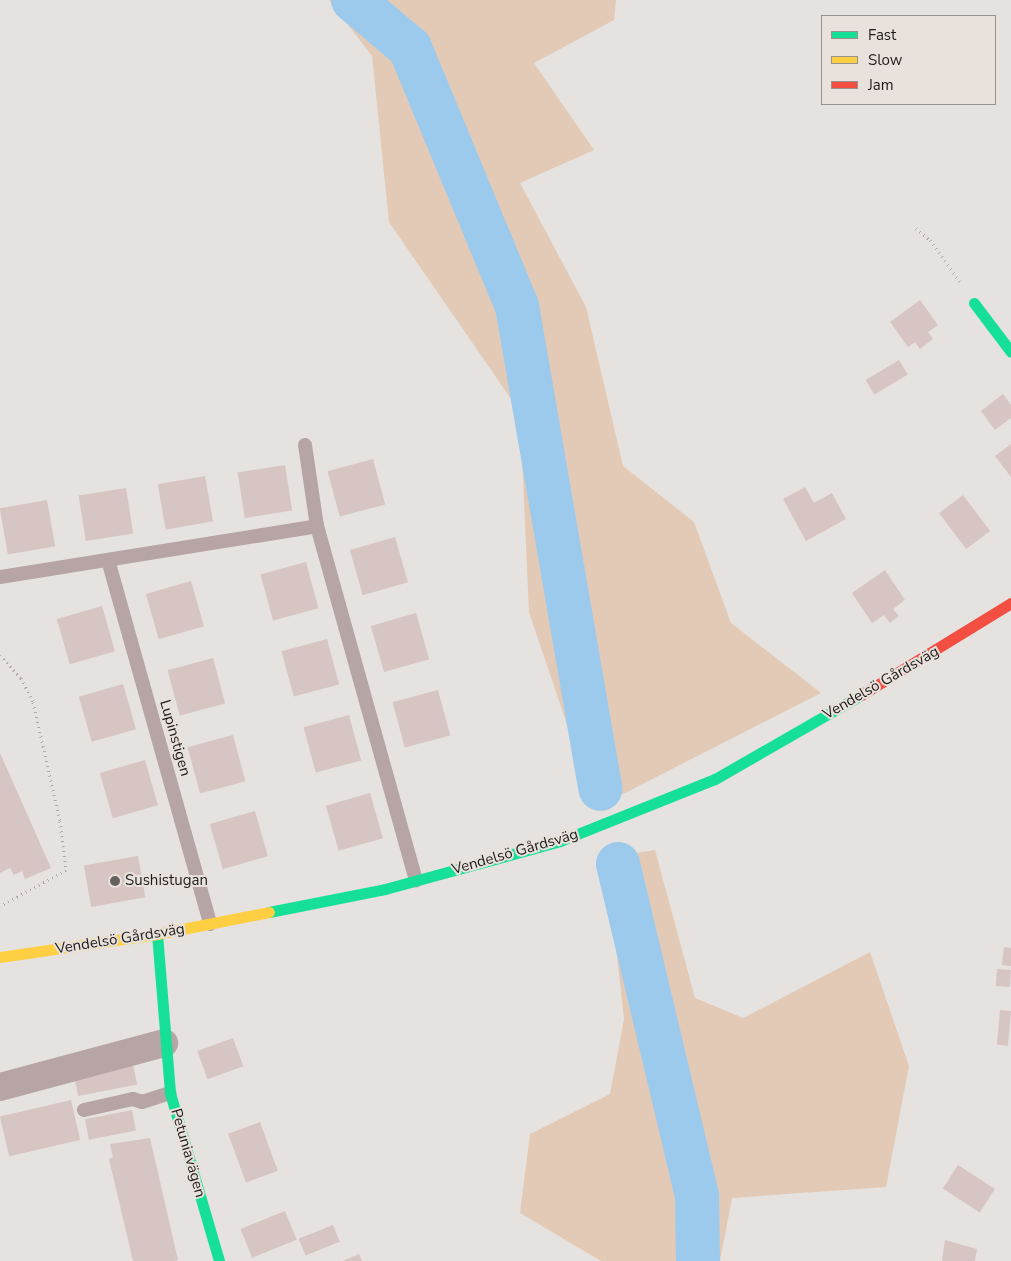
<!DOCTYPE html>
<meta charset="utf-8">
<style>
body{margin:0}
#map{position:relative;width:1011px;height:1261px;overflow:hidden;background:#e5e2df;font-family:"Nunito Sans",sans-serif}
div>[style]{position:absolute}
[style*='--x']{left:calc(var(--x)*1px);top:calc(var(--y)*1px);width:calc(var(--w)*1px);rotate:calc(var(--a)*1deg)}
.green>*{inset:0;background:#e2cab7}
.river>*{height:44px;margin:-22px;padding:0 22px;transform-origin:22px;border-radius:22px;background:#9bcaed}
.building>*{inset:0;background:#d7c5c4;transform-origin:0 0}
.path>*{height:3px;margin-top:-1.5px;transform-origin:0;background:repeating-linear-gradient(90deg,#b0a6a5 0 1px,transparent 0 5px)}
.lane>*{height:14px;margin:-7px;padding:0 7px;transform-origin:7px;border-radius:7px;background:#b7a5a5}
.street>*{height:28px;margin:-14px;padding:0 14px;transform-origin:14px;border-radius:14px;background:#b7a5a5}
.fast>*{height:11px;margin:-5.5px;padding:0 5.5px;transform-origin:5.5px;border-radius:5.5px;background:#16e098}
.slow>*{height:11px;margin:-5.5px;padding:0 5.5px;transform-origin:5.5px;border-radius:5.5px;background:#ffcf43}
.jam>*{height:11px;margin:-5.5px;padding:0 5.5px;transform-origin:5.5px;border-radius:5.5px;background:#f24e42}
.dots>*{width:14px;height:14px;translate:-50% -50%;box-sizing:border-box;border:2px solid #e8e1dc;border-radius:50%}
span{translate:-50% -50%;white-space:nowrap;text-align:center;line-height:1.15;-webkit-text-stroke:4px #e8e1dc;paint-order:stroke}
.street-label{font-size:15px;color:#1e1c1a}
.poi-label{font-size:15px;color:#1e1c1a}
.left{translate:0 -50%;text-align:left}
.legend{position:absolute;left:821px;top:15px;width:175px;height:90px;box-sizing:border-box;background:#e8e1dc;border:1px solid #97928e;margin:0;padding:6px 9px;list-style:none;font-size:15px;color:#1e1c1a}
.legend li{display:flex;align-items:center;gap:10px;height:25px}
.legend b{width:25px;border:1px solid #97928e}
</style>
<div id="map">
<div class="green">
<i style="clip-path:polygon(329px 0,616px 0,614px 20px,534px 63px,594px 150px,520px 183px,586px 307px,623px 466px,694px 522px,731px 623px,821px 693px,619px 796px,577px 754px,529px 612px,520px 412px,389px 222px,372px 56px)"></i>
<i style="clip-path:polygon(655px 850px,695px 998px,743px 1018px,870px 952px,909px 1066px,886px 1187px,732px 1198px,720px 1261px,601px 1261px,520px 1213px,530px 1134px,610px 1094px,624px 1019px,606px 858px)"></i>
</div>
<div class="river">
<i style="--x:353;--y:0;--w:75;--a:40.1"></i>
<i style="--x:410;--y:48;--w:279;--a:67.5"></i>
<i style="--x:517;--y:306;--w:490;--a:80.2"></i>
<i style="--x:618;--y:864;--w:341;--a:76.6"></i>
<i style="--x:697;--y:1196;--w:65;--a:89.1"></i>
</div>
<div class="building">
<i style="clip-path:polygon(920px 300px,938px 325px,928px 332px,933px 339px,920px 349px,915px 342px,908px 347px,890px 322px)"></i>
<i style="left:899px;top:360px;width:17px;height:39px;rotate:59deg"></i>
<i style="clip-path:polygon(1003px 394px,1011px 405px,1011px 418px,995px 430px,981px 411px)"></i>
<i style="clip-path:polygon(1011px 444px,1011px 477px,995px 456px)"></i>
<i style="left:373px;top:459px;width:47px;height:47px;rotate:75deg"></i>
<i style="left:285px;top:465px;width:46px;height:48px;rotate:81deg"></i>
<i style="left:205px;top:476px;width:46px;height:48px;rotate:80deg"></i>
<i style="clip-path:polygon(805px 487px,814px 503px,832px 493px,846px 519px,806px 541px,783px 499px)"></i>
<i style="left:126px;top:488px;width:46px;height:48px;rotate:81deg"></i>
<i style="left:963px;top:495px;width:45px;height:30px;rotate:53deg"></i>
<i style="left:47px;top:500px;width:47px;height:48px;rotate:80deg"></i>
<i style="left:395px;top:537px;width:47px;height:47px;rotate:74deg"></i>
<i style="left:306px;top:562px;width:48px;height:47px;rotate:75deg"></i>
<i style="clip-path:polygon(885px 570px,905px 600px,893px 609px,899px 616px,890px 623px,884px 615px,872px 623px,852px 593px)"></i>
<i style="left:191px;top:581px;width:47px;height:47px;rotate:74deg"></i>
<i style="left:102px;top:606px;width:47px;height:47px;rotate:74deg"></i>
<i style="left:416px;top:613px;width:48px;height:47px;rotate:74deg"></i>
<i style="left:327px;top:639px;width:47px;height:47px;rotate:75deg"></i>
<i style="left:213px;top:658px;width:47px;height:47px;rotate:75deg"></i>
<i style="left:123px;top:684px;width:47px;height:46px;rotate:74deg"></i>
<i style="left:438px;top:690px;width:47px;height:47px;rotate:75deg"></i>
<i style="left:349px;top:715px;width:47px;height:47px;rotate:75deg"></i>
<i style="left:233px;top:735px;width:48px;height:47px;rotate:75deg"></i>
<i style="clip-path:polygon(0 753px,51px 868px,25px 879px,22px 871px,14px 875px,10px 868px,0 873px)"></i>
<i style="left:145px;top:760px;width:47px;height:47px;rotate:74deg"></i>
<i style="left:370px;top:793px;width:47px;height:46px;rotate:74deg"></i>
<i style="left:255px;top:811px;width:47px;height:47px;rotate:74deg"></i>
<i style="left:138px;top:856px;width:42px;height:55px;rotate:80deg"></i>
<i style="clip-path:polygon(1004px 947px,1011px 948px,1011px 966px,1002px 965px)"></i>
<i style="left:997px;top:969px;width:14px;height:17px;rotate:4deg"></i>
<i style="left:1000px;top:1010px;width:11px;height:35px;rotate:5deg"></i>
<i style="left:233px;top:1038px;width:30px;height:38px;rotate:70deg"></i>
<i style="left:133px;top:1064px;width:21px;height:60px;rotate:79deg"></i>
<i style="left:71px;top:1100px;width:41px;height:73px;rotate:77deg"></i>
<i style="left:132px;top:1110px;width:21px;height:48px;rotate:79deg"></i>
<i style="left:260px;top:1122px;width:52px;height:34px;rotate:70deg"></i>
<i style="clip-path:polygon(150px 1138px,178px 1260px,175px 1261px,133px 1261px,109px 1159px,113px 1157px,110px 1144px)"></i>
<i style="left:958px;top:1165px;width:44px;height:28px;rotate:33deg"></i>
<i style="left:285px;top:1211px;width:31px;height:48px;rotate:68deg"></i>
<i style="left:333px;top:1225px;width:18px;height:37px;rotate:68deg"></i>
<i style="clip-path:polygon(945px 1240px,977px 1249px,975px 1261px,942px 1261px)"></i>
<i style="clip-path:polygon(359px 1254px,362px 1261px,343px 1261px)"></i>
</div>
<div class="path">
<i style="--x:916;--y:228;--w:18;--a:41"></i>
<i style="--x:930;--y:240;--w:52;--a:54.5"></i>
<i style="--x:0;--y:655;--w:31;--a:48"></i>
<i style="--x:21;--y:678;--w:27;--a:63"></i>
<i style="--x:33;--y:702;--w:122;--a:77.2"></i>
<i style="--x:60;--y:821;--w:49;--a:83"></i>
<i style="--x:66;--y:870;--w:75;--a:151.4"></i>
</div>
<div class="lane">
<i style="--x:305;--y:445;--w:82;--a:81.6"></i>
<i style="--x:317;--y:526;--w:368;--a:74.4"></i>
<i style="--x:108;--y:560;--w:378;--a:74.3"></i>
<i style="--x:0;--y:577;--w:321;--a:-9.1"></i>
<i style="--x:84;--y:1110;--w:50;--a:-12.7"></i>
<i style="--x:133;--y:1099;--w:9;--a:18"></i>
<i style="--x:142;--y:1102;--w:29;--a:-18"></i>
</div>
<div class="street">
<i style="--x:0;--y:1087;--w:170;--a:-15"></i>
</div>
<div class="fast">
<i style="--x:974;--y:303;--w:61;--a:52.9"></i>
<i style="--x:269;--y:912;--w:118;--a:-11.2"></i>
<i style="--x:385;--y:889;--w:181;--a:-15.3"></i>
<i style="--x:560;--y:841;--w:167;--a:-21.8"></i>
<i style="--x:715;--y:779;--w:168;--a:-29.9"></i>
<i style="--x:157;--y:934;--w:160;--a:85.3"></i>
<i style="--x:170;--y:1093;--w:175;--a:73.7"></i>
</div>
<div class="slow">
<i style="--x:0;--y:957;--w:159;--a:-8.3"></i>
<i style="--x:157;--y:934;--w:114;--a:-11.1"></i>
</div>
<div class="jam">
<i style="--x:861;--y:695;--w:176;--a:-31.5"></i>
</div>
<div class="dots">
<i style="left:115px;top:881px;background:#64615f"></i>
</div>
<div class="street-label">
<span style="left:881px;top:683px;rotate:-30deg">Vendelsö Gårdsväg</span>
<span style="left:175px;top:738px;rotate:74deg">Lupinstigen</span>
<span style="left:515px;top:852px;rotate:-16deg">Vendelsö Gårdsväg</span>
<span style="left:120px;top:939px;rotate:-9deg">Vendelsö Gårdsväg</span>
<span style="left:188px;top:1153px;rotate:74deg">Petuniavägen</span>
</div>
<div class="poi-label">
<span class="left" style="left:125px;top:881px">Sushistugan</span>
</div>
<ul class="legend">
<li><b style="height:6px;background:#16e098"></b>Fast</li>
<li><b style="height:6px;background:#ffcf43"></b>Slow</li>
<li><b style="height:6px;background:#f24e42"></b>Jam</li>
</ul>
</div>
